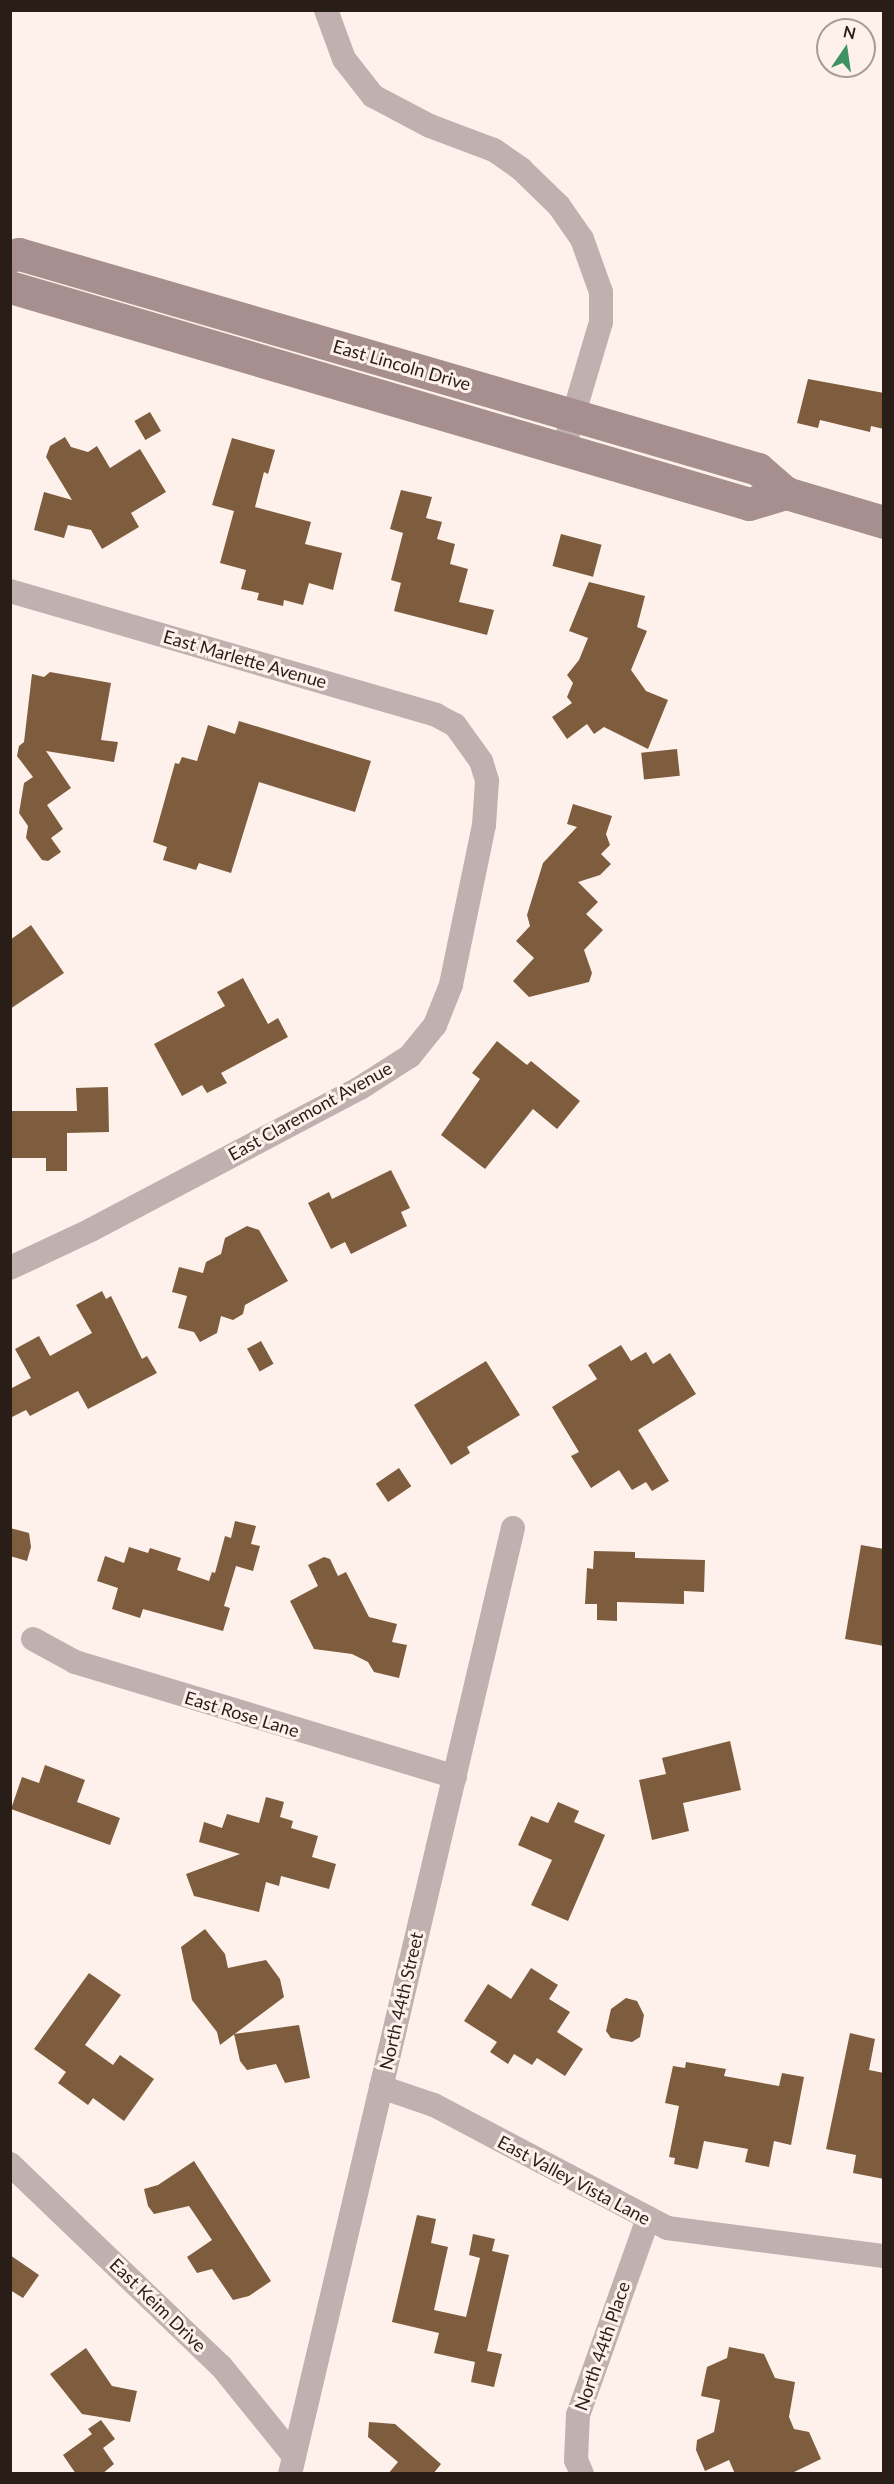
<!DOCTYPE html>
<style>
body{margin:0}
#map{position:relative;width:894px;height:2484px;overflow:hidden;background:#fef1eb;font-family:Lato,sans-serif}
div>[style]{position:absolute}
[style*='--x']{left:calc(var(--x)*1px);top:calc(var(--y)*1px);width:calc(var(--w)*1px);rotate:calc(var(--a)*1deg)}
.building>*{inset:0;background:#7d5d3d;transform-origin:0 0}
.minor>*{height:24px;margin:-12px;padding:0 12px;transform-origin:12px;border-radius:12px;background:#c0b0af}
.secondary>*{height:33px;margin:-16.5px;padding:0 16.5px;transform-origin:16.5px;border-radius:16.5px;background:#a68f8e}
span{translate:-50% -50%;white-space:nowrap;text-align:center;line-height:1.15;-webkit-text-stroke:6px #fef1eb;paint-order:stroke}
.street-label{font-size:18px;color:#291d18}
.frame{position:absolute;inset:0;border:12px solid #291d18;pointer-events:none}
.north{position:absolute;left:816px;top:18px;width:60px;height:60px;box-sizing:border-box;background:#fef1eb;border:2px solid #a99c97;border-radius:50%;rotate:13deg;font-size:16px;font-weight:700;line-height:24px;text-align:center;color:#291d18}
.north::after{content:'';display:block;margin:auto;width:21px;height:27px;background:#3e9162;clip-path:polygon(50% 0,100% 100%,50% 72%,0 100%)}
</style>
<div id="map">
<div class="building">
<i style="clip-path:polygon(808px 379px,884px 393px,884px 429px,871px 426px,870px 432px,820px 420px,818px 428px,797px 423px)"></i>
<i style="left:150px;top:412px;width:22px;height:18px;rotate:60deg"></i>
<i style="clip-path:polygon(65px 437px,71px 447px,88px 452px,97px 446px,110px 468px,140px 449px,166px 492px,131px 513px,139px 527px,102px 549px,91px 530px,68px 525px,64px 538px,34px 530px,44px 492px,72px 500px,46px 457px,50px 446px)"></i>
<i style="clip-path:polygon(232px 438px,275px 450px,268px 474px,264px 472px,255px 507px,311px 522px,305px 544px,342px 553px,333px 590px,309px 583px,303px 605px,284px 600px,283px 606px,257px 600px,259px 593px,241px 589px,246px 570px,220px 563px,234px 511px,212px 505px)"></i>
<i style="clip-path:polygon(401px 490px,432px 497px,426px 518px,442px 522px,437px 539px,455px 544px,450px 564px,468px 569px,459px 602px,494px 610px,487px 635px,394px 611px,401px 583px,391px 580px,403px 533px,390px 529px)"></i>
<i style="left:561px;top:534px;width:42px;height:33px;rotate:15deg"></i>
<i style="clip-path:polygon(589px 582px,645px 596px,637px 627px,647px 631px,631px 670px,646px 691px,668px 700px,648px 749px,604px 727px,594px 734px,587px 724px,567px 739px,552px 717px,572px 703px,567px 697px,573px 683px,567px 675px,579px 660px,588px 638px,569px 631px)"></i>
<i style="clip-path:polygon(50px 672px,111px 683px,101px 740px,118px 742px,114px 762px,46px 751px,71px 788px,47px 805px,63px 829px,51px 838px,61px 852px,48px 861px,42px 860px,26px 838px,28px 826px,19px 813px,24px 783px,33px 777px,17px 756px,19px 746px,24px 742px,32px 674px,44px 677px)"></i>
<i style="clip-path:polygon(239px 721px,371px 761px,355px 812px,259px 782px,231px 873px,199px 863px,196px 870px,163px 860px,167px 847px,153px 842px,175px 763px,179px 764px,182px 757px,197px 761px,208px 725px,235px 734px)"></i>
<i style="left:677px;top:749px;width:27px;height:36px;rotate:84deg"></i>
<i style="clip-path:polygon(573px 804px,612px 816px,606px 834px,610px 845px,601px 854px,611px 864px,600px 875px,578px 882px,598px 902px,586px 914px,603px 930px,584px 950px,592px 973px,589px 982px,529px 997px,513px 981px,534px 958px,516px 941px,530px 926px,527px 915px,543px 863px,577px 827px,567px 824px)"></i>
<i style="clip-path:polygon(31px 925px,64px 973px,10px 1009px,10px 940px)"></i>
<i style="clip-path:polygon(243px 978px,268px 1024px,278px 1018px,288px 1037px,221px 1073px,227px 1083px,207px 1093px,202px 1085px,182px 1096px,154px 1044px,225px 1006px,217px 992px)"></i>
<i style="clip-path:polygon(497px 1041px,527px 1065px,531px 1061px,580px 1101px,557px 1129px,533px 1109px,485px 1169px,441px 1135px,480px 1079px,472px 1073px)"></i>
<i style="clip-path:polygon(108px 1087px,109px 1132px,67px 1133px,67px 1171px,46px 1171px,46px 1158px,10px 1158px,10px 1111px,77px 1111px,76px 1088px)"></i>
<i style="clip-path:polygon(391px 1170px,410px 1208px,401px 1212px,407px 1226px,351px 1254px,345px 1242px,331px 1249px,308px 1203px,329px 1192px,332px 1199px)"></i>
<i style="clip-path:polygon(247px 1226px,259px 1230px,288px 1281px,245px 1305px,243px 1314px,233px 1320px,221px 1316px,217px 1333px,200px 1342px,194px 1332px,178px 1328px,187px 1296px,172px 1292px,179px 1267px,203px 1273px,206px 1262px,221px 1254px,225px 1238px)"></i>
<i style="clip-path:polygon(102px 1291px,106px 1299px,111px 1296px,142px 1359px,147px 1356px,157px 1373px,88px 1409px,78px 1391px,30px 1416px,26px 1410px,10px 1418px,10px 1389px,31px 1378px,15px 1349px,39px 1336px,50px 1356px,92px 1333px,76px 1305px)"></i>
<i style="left:261px;top:1341px;width:26px;height:16px;rotate:61deg"></i>
<i style="clip-path:polygon(621px 1345px,631px 1361px,646px 1352px,653px 1364px,670px 1353px,696px 1394px,638px 1430px,669px 1481px,652px 1491px,646px 1482px,632px 1490px,619px 1470px,591px 1488px,571px 1456px,579px 1452px,552px 1407px,597px 1379px,588px 1365px)"></i>
<i style="clip-path:polygon(486px 1361px,520px 1415px,467px 1447px,470px 1453px,451px 1465px,414px 1405px)"></i>
<i style="left:399px;top:1468px;width:22px;height:28px;rotate:56deg"></i>
<i style="clip-path:polygon(235px 1521px,256px 1526px,251px 1544px,260px 1546px,253px 1571px,236px 1566px,224px 1606px,230px 1608px,223px 1631px,143px 1609px,140px 1618px,112px 1609px,118px 1588px,97px 1581px,105px 1556px,124px 1563px,129px 1547px,148px 1553px,150px 1548px,181px 1558px,177px 1570px,209px 1581px,212px 1572px,215px 1573px,225px 1536px,231px 1538px)"></i>
<i style="clip-path:polygon(10px 1528px,29px 1533px,31px 1547px,27px 1561px,10px 1556px)"></i>
<i style="clip-path:polygon(861px 1545px,884px 1549px,884px 1646px,845px 1639px)"></i>
<i style="clip-path:polygon(594px 1551px,635px 1552px,635px 1558px,705px 1560px,704px 1592px,684px 1591px,684px 1604px,617px 1602px,617px 1621px,597px 1620px,597px 1604px,585px 1604px,587px 1568px,593px 1569px)"></i>
<i style="clip-path:polygon(324px 1557px,330px 1559px,338px 1576px,346px 1572px,369px 1617px,397px 1624px,392px 1642px,407px 1645px,399px 1678px,374px 1672px,368px 1662px,352px 1654px,314px 1649px,290px 1601px,318px 1586px,308px 1565px)"></i>
<i style="clip-path:polygon(730px 1741px,741px 1790px,683px 1803px,689px 1831px,652px 1840px,639px 1780px,666px 1774px,662px 1758px)"></i>
<i style="clip-path:polygon(45px 1765px,85px 1780px,77px 1802px,120px 1818px,110px 1845px,11px 1809px,22px 1777px,39px 1783px)"></i>
<i style="clip-path:polygon(266px 1797px,284px 1802px,280px 1817px,293px 1821px,291px 1828px,318px 1836px,312px 1857px,336px 1864px,329px 1889px,281px 1876px,279px 1886px,266px 1882px,259px 1912px,194px 1896px,186px 1874px,240px 1854px,199px 1842px,204px 1822px,222px 1828px,227px 1814px,259px 1823px)"></i>
<i style="clip-path:polygon(558px 1802px,579px 1811px,574px 1822px,605px 1835px,568px 1921px,531px 1905px,552px 1860px,518px 1845px,531px 1816px,548px 1823px)"></i>
<i style="clip-path:polygon(205px 1929px,225px 1954px,228px 1968px,266px 1960px,280px 1979px,284px 1997px,220px 2045px,217px 2032px,192px 2000px,181px 1947px)"></i>
<i style="clip-path:polygon(531px 1968px,558px 1985px,549px 1999px,570px 2012px,557px 2032px,583px 2049px,565px 2076px,537px 2058px,532px 2065px,514px 2054px,508px 2064px,490px 2052px,497px 2042px,464px 2021px,488px 1984px,511px 1999px)"></i>
<i style="clip-path:polygon(89px 1973px,121px 1995px,85px 2045px,113px 2065px,120px 2055px,154px 2079px,124px 2121px,93px 2098px,88px 2105px,58px 2083px,66px 2072px,34px 2049px)"></i>
<i style="clip-path:polygon(626px 1998px,637px 2001px,644px 2015px,640px 2037px,632px 2042px,611px 2038px,606px 2031px,611px 2009px)"></i>
<i style="clip-path:polygon(299px 2025px,310px 2078px,285px 2083px,276px 2064px,247px 2070px,240px 2061px,234px 2034px)"></i>
<i style="clip-path:polygon(850px 2033px,875px 2039px,869px 2070px,884px 2073px,884px 2179px,853px 2173px,856px 2155px,826px 2149px)"></i>
<i style="clip-path:polygon(686px 2062px,726px 2069px,724px 2076px,779px 2086px,782px 2073px,804px 2077px,791px 2145px,774px 2141px,769px 2167px,745px 2162px,748px 2149px,704px 2141px,698px 2169px,674px 2164px,675px 2158px,669px 2157px,679px 2106px,665px 2103px,673px 2066px,685px 2068px)"></i>
<i style="clip-path:polygon(194px 2161px,271px 2281px,249px 2296px,233px 2300px,212px 2269px,197px 2273px,187px 2257px,212px 2240px,189px 2206px,154px 2214px,148px 2206px,144px 2189px,158px 2185px)"></i>
<i style="clip-path:polygon(417px 2215px,436px 2219px,431px 2243px,448px 2247px,434px 2310px,466px 2317px,480px 2258px,469px 2255px,473px 2234px,495px 2239px,492px 2251px,509px 2255px,487px 2351px,502px 2354px,494px 2387px,471px 2382px,475px 2362px,434px 2353px,439px 2333px,392px 2322px)"></i>
<i style="clip-path:polygon(10px 2255px,39px 2275px,23px 2298px,10px 2290px)"></i>
<i style="clip-path:polygon(729px 2347px,764px 2354px,775px 2378px,795px 2382px,789px 2417px,794px 2429px,809px 2432px,821px 2459px,790px 2474px,735px 2474px,729px 2460px,705px 2471px,696px 2450px,697px 2440px,714px 2432px,720px 2400px,701px 2396px,707px 2367px,727px 2358px)"></i>
<i style="clip-path:polygon(86px 2348px,112px 2386px,137px 2391px,130px 2422px,82px 2414px,50px 2374px)"></i>
<i style="clip-path:polygon(101px 2420px,115px 2439px,103px 2448px,114px 2464px,102px 2474px,76px 2474px,63px 2455px,92px 2434px,88px 2429px)"></i>
<i style="clip-path:polygon(369px 2422px,395px 2424px,441px 2464px,433px 2474px,388px 2474px,398px 2462px,368px 2437px)"></i>
</div>
<div class="minor">
<i style="--x:326;--y:10;--w:52;--a:69.8"></i>
<i style="--x:344;--y:59;--w:47;--a:51.9"></i>
<i style="--x:373;--y:96;--w:64;--a:27.8"></i>
<i style="--x:430;--y:126;--w:68;--a:20.6"></i>
<i style="--x:494;--y:150;--w:33;--a:35"></i>
<i style="--x:521;--y:169;--w:53;--a:44.2"></i>
<i style="--x:559;--y:206;--w:40;--a:55.1"></i>
<i style="--x:582;--y:239;--w:56;--a:70.3"></i>
<i style="--x:601;--y:292;--w:30;--a:90"></i>
<i style="--x:601;--y:322;--w:130;--a:106.5"></i>
<i style="--x:10;--y:591;--w:444;--a:16.2"></i>
<i style="--x:436;--y:715;--w:21;--a:28"></i>
<i style="--x:455;--y:725;--w:44;--a:54.2"></i>
<i style="--x:481;--y:761;--w:21;--a:73"></i>
<i style="--x:487;--y:781;--w:44;--a:93.9"></i>
<i style="--x:484;--y:825;--w:163;--a:101.7"></i>
<i style="--x:451;--y:985;--w:43;--a:111.8"></i>
<i style="--x:435;--y:1025;--w:40;--a:129"></i>
<i style="--x:410;--y:1056;--w:59;--a:147.4"></i>
<i style="--x:360;--y:1088;--w:304;--a:152.2"></i>
<i style="--x:91;--y:1230;--w:89;--a:154.9"></i>
<i style="--x:33;--y:1639;--w:48;--a:28.7"></i>
<i style="--x:75;--y:1662;--w:397;--a:16.8"></i>
<i style="--x:381;--y:2087;--w:56;--a:18.8"></i>
<i style="--x:434;--y:2105;--w:263;--a:27.8"></i>
<i style="--x:667;--y:2228;--w:219;--a:7.4"></i>
<i style="--x:10;--y:2164;--w:292;--a:43.8"></i>
<i style="--x:221;--y:2366;--w:116;--a:51"></i>
<i style="--x:290;--y:2474;--w:972;--a:-76.74"></i>
<i style="--x:582;--y:2474;--w:15;--a:-113"></i>
<i style="--x:576;--y:2460;--w:45;--a:-87.5"></i>
<i style="--x:578;--y:2415;--w:206;--a:-70.4"></i>
</div>
<div class="secondary">
<i style="--x:10;--y:256;--w:9;--a:-13"></i>
<i style="--x:19;--y:254;--w:770;--a:16.22"></i>
<i style="--x:758;--y:469;--w:37;--a:41"></i>
<i style="--x:786;--y:493;--w:102;--a:16.5"></i>
<i style="--x:10;--y:287;--w:770;--a:16.36"></i>
<i style="--x:749;--y:504;--w:39;--a:-17"></i>
</div>
<div class="street-label">
<span style="left:402px;top:365px;rotate:16deg">East Lincoln Drive</span>
<span style="left:245px;top:659px;rotate:16deg">East Marlette Avenue</span>
<span style="left:310px;top:1111px;rotate:-29deg">East Claremont Avenue</span>
<span style="left:242px;top:1714px;rotate:17deg">East Rose Lane</span>
<span style="left:401px;top:2001px;rotate:-77deg">North 44th Street</span>
<span style="left:574px;top:2180px;rotate:28deg">East Valley Vista Lane</span>
<span style="left:158px;top:2305px;rotate:44deg">East Keim Drive</span>
<span style="left:602px;top:2346px;rotate:-71deg">North 44th Place</span>
</div>
<div class="frame"></div>
<div class="north">N</div>
</div>
